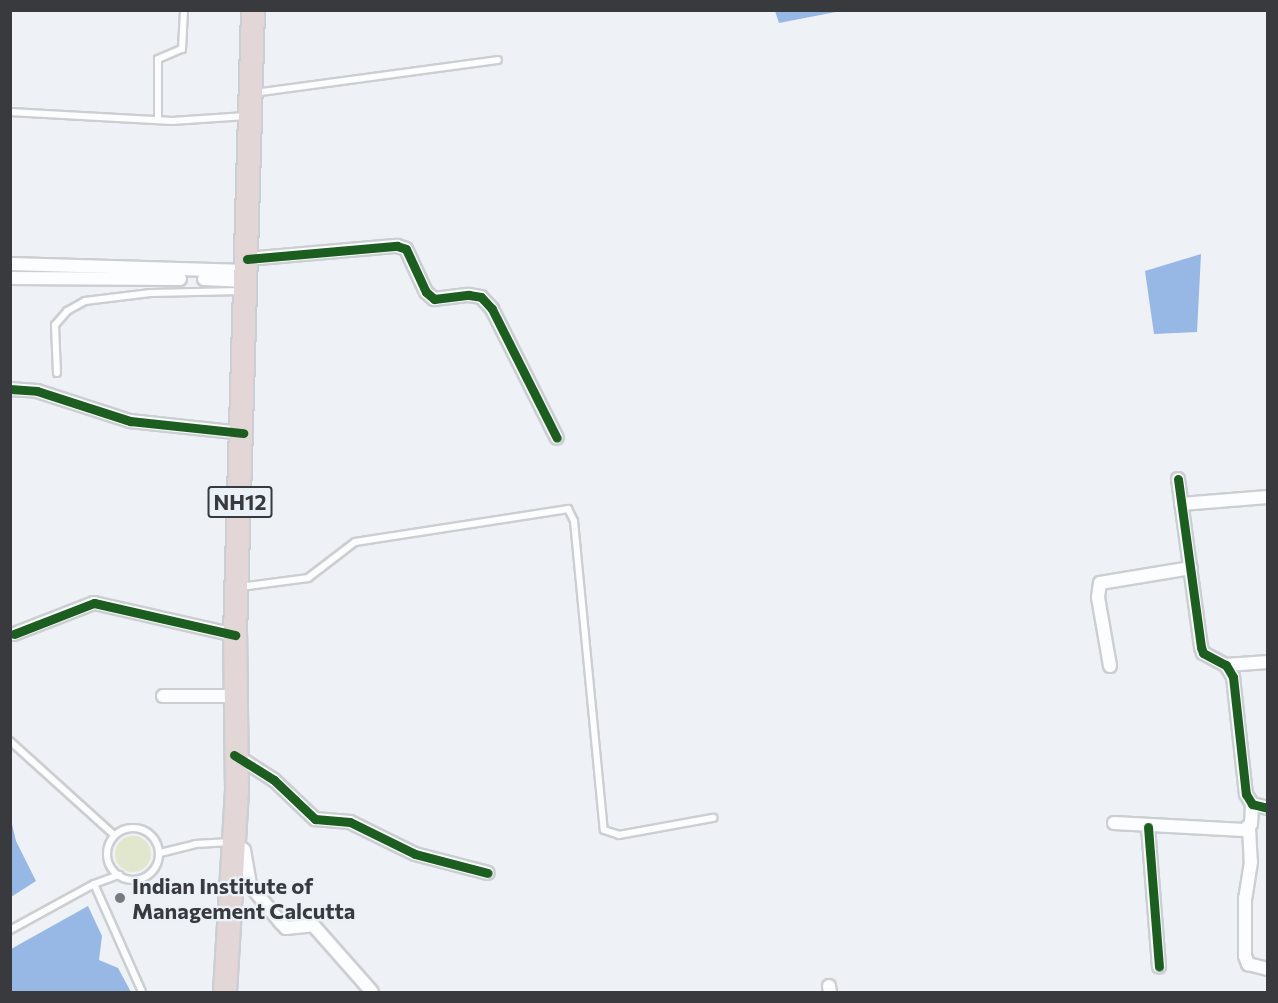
<!DOCTYPE html>
<style>
body{margin:0}
#map{position:relative;width:1278px;height:1003px;overflow:hidden;background:#eef1f5;font-family:Commissioner,sans-serif}
div>[style]{position:absolute}
[style*='--x']{left:calc(var(--x)*1px);top:calc(var(--y)*1px);width:calc(var(--w)*1px);rotate:calc(var(--a)*1deg)}
.green>*{inset:0;background:#e0e7cd}
.round{border-radius:50%}
.water>*{inset:0;background:#97b8e4}
.roads{filter:drop-shadow(2px 0 #cccfd2) drop-shadow(-2px 0 #cccfd2) drop-shadow(0 2px #cccfd2) drop-shadow(0 -2px #cccfd2)}
.lane>*{height:6px;margin:-3px;padding:0 3px;transform-origin:3px;border-radius:3px;background:#fcfdfe}
.lane>.ring{margin:-3px;padding:0;box-sizing:content-box;background:none;border:6px solid #fcfdfe;border-radius:50%}
.street>*{height:12px;margin:-6px;padding:0 6px;transform-origin:6px;border-radius:6px;background:#fcfdfe}
.highway>*{height:22px;margin:-11px;padding:0 11px;transform-origin:11px;border-radius:11px;background:#e3d6d6}
.cycleway>*{height:9px;margin:-4.5px;padding:0 4.5px;transform-origin:4.5px;border-radius:4.5px;background:#1b5e20}
.dots>*{width:16px;height:16px;translate:-50% -50%;box-sizing:border-box;border:3px solid #ebf1f8;border-radius:50%}
span{translate:-50% -50%;white-space:nowrap;text-align:center;line-height:1.15;-webkit-text-stroke:4.5px #ebf1f8;paint-order:stroke}
.shield-label span{padding:2px 4px;background:#ebf1f8;border:2px solid;border-radius:4px;-webkit-text-stroke-width:0}
.shield-label{font-size:21px;color:#383a3d;font-weight:700}
.poi-label{font-size:22px;color:#383a3d;font-weight:700}
.left{translate:0 -50%;text-align:left}
.frame{position:absolute;inset:0;border:12px solid #383a3d;pointer-events:none}
</style>
<div id="map">
<div class="green">
<i class="round" style="left:115px;top:836px;width:36px;height:36px"></i>
</div>
<div class="water">
<i style="clip-path:polygon(775px 11px,775px 10px,841px 11px,779px 23px)"></i>
<i style="clip-path:polygon(1201px 254px,1197px 332px,1154px 334px,1145px 271px)"></i>
<i style="clip-path:polygon(10px 816px,16px 841px,36px 881px,11px 897px)"></i>
<i style="clip-path:polygon(88px 906px,102px 936px,99px 960px,118px 968px,131px 992px,11px 992px,11px 949px)"></i>
</div>
<div class="roads">
<div class="lane">
<i style="--x:254;--y:93;--w:246;--a:-7.7"></i>
<i style="--x:10;--y:112;--w:162;--a:3.2"></i>
<i style="--x:172;--y:121;--w:74;--a:-3.9"></i>
<i style="--x:158;--y:120;--w:61;--a:-90"></i>
<i style="--x:158;--y:59;--w:26;--a:-23"></i>
<i style="--x:182;--y:49;--w:39;--a:-87"></i>
<i style="--x:57;--y:373;--w:48;--a:-92.4"></i>
<i style="--x:55;--y:325;--w:18;--a:-49"></i>
<i style="--x:67;--y:311;--w:21;--a:-29"></i>
<i style="--x:85;--y:301;--w:66;--a:-6.9"></i>
<i style="--x:151;--y:293;--w:89;--a:-1.3"></i>
<i style="--x:240;--y:587;--w:69;--a:-7.5"></i>
<i style="--x:308;--y:578;--w:59;--a:-37.5"></i>
<i style="--x:355;--y:542;--w:216;--a:-8.8"></i>
<i style="--x:568;--y:509;--w:13;--a:63"></i>
<i style="--x:574;--y:521;--w:310;--a:84.5"></i>
<i style="--x:604;--y:830;--w:16;--a:18"></i>
<i style="--x:619;--y:835;--w:96;--a:-10.3"></i>
<i style="--x:10;--y:741;--w:140;--a:42.1"></i>
<i class="ring" style="left:107px;top:828px;width:46px;height:46px"></i>
<i style="--x:160;--y:853;--w:36;--a:-14"></i>
<i style="--x:195;--y:844;--w:36;--a:-3"></i>
<i style="--x:94;--y:884;--w:118;--a:66"></i>
<i style="--x:10;--y:930;--w:96;--a:-28.7"></i>
<i style="--x:94;--y:884;--w:27;--a:-20"></i>
</div>
<div class="street">
<i style="--x:247;--y:259;--w:151;--a:-5"></i>
<i style="--x:397;--y:246;--w:9;--a:18"></i>
<i style="--x:406;--y:249;--w:47;--a:65.1"></i>
<i style="--x:426;--y:292;--w:11;--a:41"></i>
<i style="--x:434;--y:299;--w:35;--a:-7"></i>
<i style="--x:469;--y:295;--w:12;--a:9"></i>
<i style="--x:481;--y:297;--w:16;--a:47"></i>
<i style="--x:492;--y:309;--w:144;--a:63.3"></i>
<i style="--x:10;--y:264;--w:237;--a:1.7"></i>
<i style="--x:10;--y:278;--w:170;--a:0.3"></i>
<i style="--x:204;--y:279;--w:43;--a:2.7"></i>
<i style="--x:10;--y:389;--w:27;--a:4"></i>
<i style="--x:37;--y:391;--w:98;--a:17.9"></i>
<i style="--x:130;--y:421;--w:114;--a:6.1"></i>
<i style="--x:1178;--y:479;--w:170;--a:82.2"></i>
<i style="--x:1201;--y:647;--w:6;--a:72"></i>
<i style="--x:1203;--y:653;--w:26;--a:28"></i>
<i style="--x:1226;--y:665;--w:14;--a:60"></i>
<i style="--x:1233;--y:677;--w:118;--a:83.7"></i>
<i style="--x:1246;--y:794;--w:12;--a:59"></i>
<i style="--x:1252;--y:804;--w:16;--a:14"></i>
<i style="--x:1181;--y:504;--w:87;--a:-4.6"></i>
<i style="--x:14;--y:634;--w:86;--a:-21.2"></i>
<i style="--x:94;--y:603;--w:145;--a:12.8"></i>
<i style="--x:1226;--y:665;--w:42;--a:-4.1"></i>
<i style="--x:1110;--y:666;--w:70;--a:-99.9"></i>
<i style="--x:1098;--y:597;--w:14;--a:-82"></i>
<i style="--x:1100;--y:583;--w:92;--a:-9.4"></i>
<i style="--x:163;--y:696;--w:71;--a:0"></i>
<i style="--x:235;--y:755;--w:46;--a:32.7"></i>
<i style="--x:274;--y:780;--w:57;--a:43.6"></i>
<i style="--x:315;--y:819;--w:35;--a:5"></i>
<i style="--x:350;--y:822;--w:72;--a:26.2"></i>
<i style="--x:415;--y:854;--w:75;--a:14.6"></i>
<i style="--x:1114;--y:823;--w:130;--a:3.1"></i>
<i style="--x:1244;--y:830;--w:9;--a:-41"></i>
<i style="--x:1251;--y:824;--w:20;--a:-87"></i>
<i style="--x:1148;--y:827;--w:140;--a:85.5"></i>
<i style="--x:1249;--y:828;--w:34;--a:87"></i>
<i style="--x:1251;--y:862;--w:36;--a:99"></i>
<i style="--x:1245;--y:898;--w:58;--a:90"></i>
<i style="--x:1245;--y:956;--w:9;--a:69"></i>
<i style="--x:1248;--y:964;--w:21;--a:14"></i>
<i style="--x:235;--y:843;--w:11;--a:38"></i>
<i style="--x:244;--y:850;--w:36;--a:80"></i>
<i style="--x:250;--y:885;--w:49;--a:50.8"></i>
<i style="--x:281;--y:923;--w:7;--a:45"></i>
<i style="--x:286;--y:928;--w:27;--a:-6"></i>
<i style="--x:313;--y:925;--w:89;--a:48.6"></i>
<i style="--x:829;--y:986;--w:6;--a:81"></i>
</div>
<div class="highway">
<i style="--x:225;--y:992;--w:202;--a:-86.6"></i>
<i style="--x:237;--y:790;--w:155;--a:-90.7"></i>
<i style="--x:235;--y:635;--w:625;--a:-88.35"></i>
</div>
</div>
<div class="cycleway">
<i style="--x:247;--y:259;--w:151;--a:-5"></i>
<i style="--x:397;--y:246;--w:9;--a:18"></i>
<i style="--x:406;--y:249;--w:47;--a:65.1"></i>
<i style="--x:426;--y:292;--w:11;--a:41"></i>
<i style="--x:434;--y:299;--w:35;--a:-7"></i>
<i style="--x:469;--y:295;--w:12;--a:9"></i>
<i style="--x:481;--y:297;--w:16;--a:47"></i>
<i style="--x:492;--y:309;--w:144;--a:63.3"></i>
<i style="--x:10;--y:389;--w:27;--a:4"></i>
<i style="--x:37;--y:391;--w:98;--a:17.9"></i>
<i style="--x:130;--y:421;--w:114;--a:6.1"></i>
<i style="--x:1178;--y:479;--w:170;--a:82.2"></i>
<i style="--x:1201;--y:647;--w:6;--a:72"></i>
<i style="--x:1203;--y:653;--w:26;--a:28"></i>
<i style="--x:1226;--y:665;--w:14;--a:60"></i>
<i style="--x:1233;--y:677;--w:118;--a:83.7"></i>
<i style="--x:1246;--y:794;--w:12;--a:59"></i>
<i style="--x:1252;--y:804;--w:16;--a:14"></i>
<i style="--x:14;--y:634;--w:86;--a:-21.2"></i>
<i style="--x:94;--y:603;--w:145;--a:12.8"></i>
<i style="--x:234;--y:755;--w:47;--a:32"></i>
<i style="--x:274;--y:780;--w:57;--a:43.6"></i>
<i style="--x:315;--y:819;--w:35;--a:5"></i>
<i style="--x:350;--y:822;--w:72;--a:26.2"></i>
<i style="--x:415;--y:854;--w:75;--a:14.6"></i>
<i style="--x:1148;--y:827;--w:140;--a:85.5"></i>
</div>
<div class="dots">
<i style="left:120px;top:898px;background:#787a7d"></i>
</div>
<div class="shield-label">
<span style="left:240px;top:502px">NH12</span>
</div>
<div class="poi-label">
<span class="left" style="left:132px;top:898px">Indian Institute of<br>Management Calcutta</span>
</div>
<div class="frame"></div>
</div>
